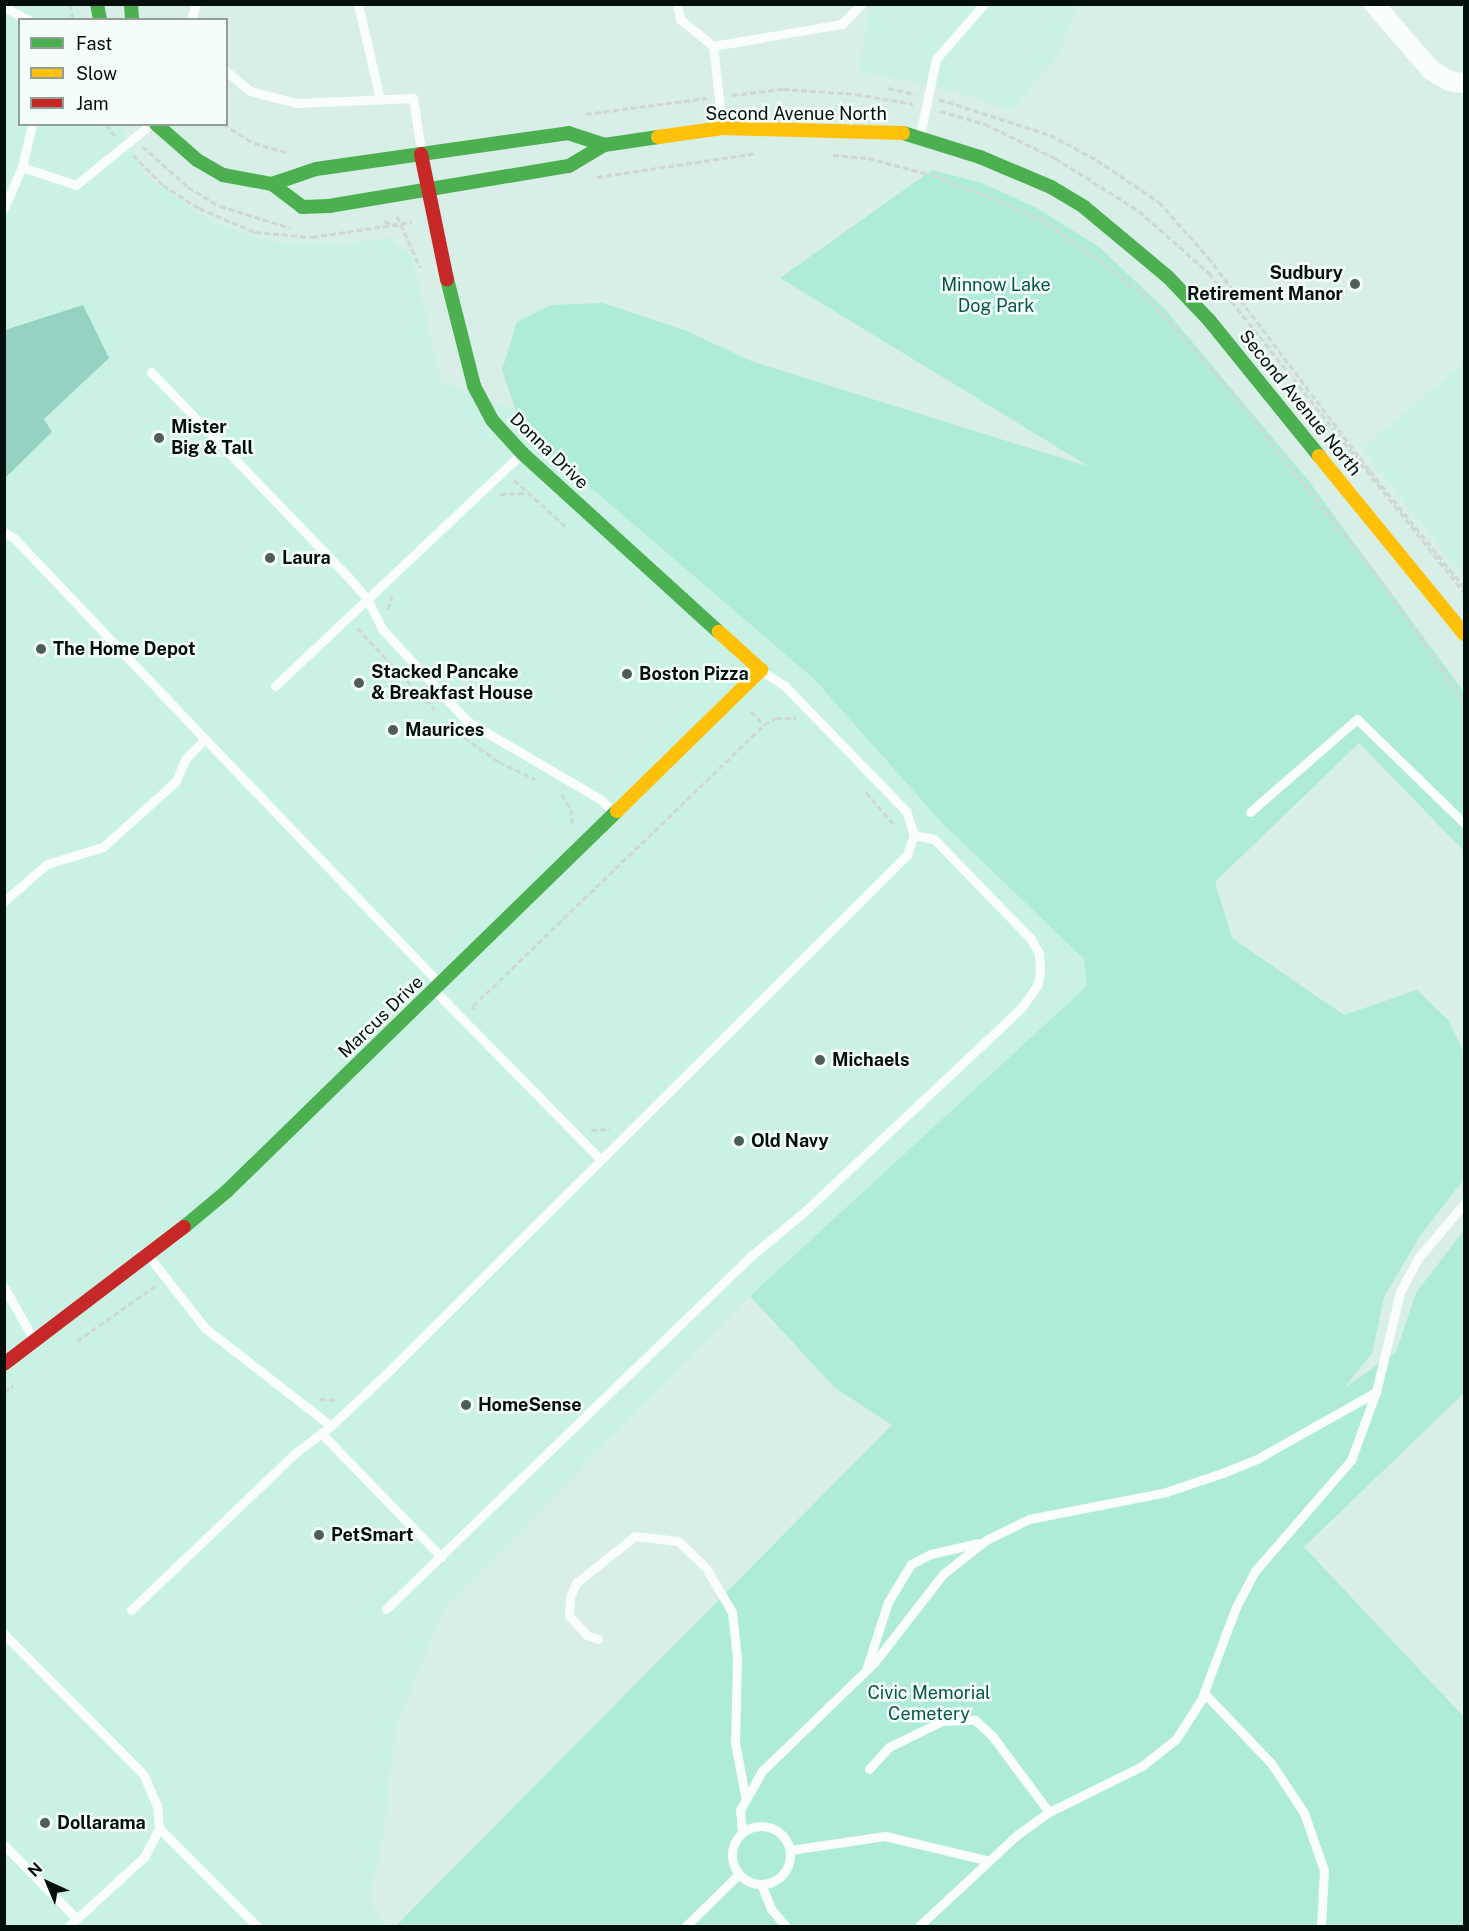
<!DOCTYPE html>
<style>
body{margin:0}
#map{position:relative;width:1469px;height:1931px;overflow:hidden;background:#d7efe6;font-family:"Public Sans",sans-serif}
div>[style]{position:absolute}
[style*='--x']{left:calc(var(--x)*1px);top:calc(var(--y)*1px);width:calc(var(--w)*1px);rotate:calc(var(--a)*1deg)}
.built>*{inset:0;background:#caf2e4}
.green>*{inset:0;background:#afebd9}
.forest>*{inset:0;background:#96d2c1}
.path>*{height:3px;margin-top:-1.5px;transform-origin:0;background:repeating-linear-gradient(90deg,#d0d8d5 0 6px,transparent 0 9px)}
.lane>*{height:9px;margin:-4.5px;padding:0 4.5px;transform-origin:4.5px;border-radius:4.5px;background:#f9fdfb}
.lane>.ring{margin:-4.5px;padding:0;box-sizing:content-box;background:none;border:9px solid #f9fdfb;border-radius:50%}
.street>*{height:20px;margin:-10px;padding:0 10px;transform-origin:10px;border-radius:10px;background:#f9fdfb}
.fast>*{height:14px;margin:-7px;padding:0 7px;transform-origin:7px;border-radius:7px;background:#4caf50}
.slow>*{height:14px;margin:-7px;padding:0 7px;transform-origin:7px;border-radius:7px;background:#ffc107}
.jam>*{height:14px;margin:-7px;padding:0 7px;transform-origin:7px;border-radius:7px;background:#c62828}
.dots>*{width:16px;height:16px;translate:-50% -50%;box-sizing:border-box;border:3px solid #f4fdfa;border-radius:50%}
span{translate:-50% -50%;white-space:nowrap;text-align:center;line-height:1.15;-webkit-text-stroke:5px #f4fdfa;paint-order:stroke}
.street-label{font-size:18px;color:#020f0a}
.poi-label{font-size:18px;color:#020f0a;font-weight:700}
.right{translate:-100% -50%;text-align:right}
.left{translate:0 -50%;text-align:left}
.park-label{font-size:18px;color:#085746}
.frame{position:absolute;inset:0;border:6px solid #020f0a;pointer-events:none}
.legend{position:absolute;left:18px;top:18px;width:210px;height:108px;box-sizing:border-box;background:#f4fdfa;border:2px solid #939e9a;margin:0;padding:8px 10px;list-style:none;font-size:18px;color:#020f0a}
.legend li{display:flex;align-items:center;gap:12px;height:30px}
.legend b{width:30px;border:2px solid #939e9a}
.north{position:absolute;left:18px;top:1853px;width:60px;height:60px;-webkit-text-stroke:4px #f4fdfa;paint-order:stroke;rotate:316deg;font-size:16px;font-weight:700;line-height:24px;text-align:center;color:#020f0a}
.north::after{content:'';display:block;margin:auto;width:21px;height:27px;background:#020f0a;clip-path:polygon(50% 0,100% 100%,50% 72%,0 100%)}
</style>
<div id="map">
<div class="built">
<i style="clip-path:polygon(5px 5px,78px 5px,80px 19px,20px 20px,20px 124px,119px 125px,146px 176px,211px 222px,271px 242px,343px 245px,390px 237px,412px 258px,441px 382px,516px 411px,561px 462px,814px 679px,942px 823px,1084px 959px,1087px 986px,750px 1296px,442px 1611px,395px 1729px,384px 1832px,369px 1898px,383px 1926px,5px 1926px,5px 478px,52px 432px,5px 330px)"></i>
<i style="clip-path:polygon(871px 5px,1078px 5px,1058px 55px,1011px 111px,956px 92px,859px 71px)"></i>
<i style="clip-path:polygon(1464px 363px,1464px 576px,1362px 449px)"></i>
</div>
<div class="green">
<i style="clip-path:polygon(932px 170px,982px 183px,1035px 207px,1099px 247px,1163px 307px,1308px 480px,1464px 692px,1464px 851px,1359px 743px,1215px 882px,1232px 938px,1344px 1015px,1417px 990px,1448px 1020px,1464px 1052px,1464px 1179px,1420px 1236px,1384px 1297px,1372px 1353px,1344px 1388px,1396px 1352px,1416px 1293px,1464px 1230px,1464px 1393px,1304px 1547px,1464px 1717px,1464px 1926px,396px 1926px,892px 1425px,835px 1388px,750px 1296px,1087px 986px,1084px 959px,942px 823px,814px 679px,561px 462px,516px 411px,502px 370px,517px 322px,551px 305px,603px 303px,687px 331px,751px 361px,1090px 467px,780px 278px)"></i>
</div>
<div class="forest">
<i style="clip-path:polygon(83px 305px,109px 358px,44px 419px,52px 432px,5px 478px,5px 330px)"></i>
</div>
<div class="path">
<i style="--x:70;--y:4;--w:16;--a:79"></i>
<i style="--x:888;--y:88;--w:28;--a:13"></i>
<i style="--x:732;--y:95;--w:51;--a:-6.7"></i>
<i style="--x:783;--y:89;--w:73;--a:3.9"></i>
<i style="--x:856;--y:94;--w:58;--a:10"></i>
<i style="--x:939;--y:99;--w:117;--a:18"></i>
<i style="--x:1050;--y:135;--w:53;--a:28"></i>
<i style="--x:1097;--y:160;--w:75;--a:34.1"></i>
<i style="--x:1159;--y:202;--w:74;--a:48.3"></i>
<i style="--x:1208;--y:257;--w:268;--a:52.9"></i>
<i style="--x:1370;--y:471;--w:149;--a:51"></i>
<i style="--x:940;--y:111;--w:47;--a:16.1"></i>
<i style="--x:985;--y:124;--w:78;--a:25.9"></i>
<i style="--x:1055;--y:158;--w:99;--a:32.2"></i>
<i style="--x:1139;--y:211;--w:94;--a:41.5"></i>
<i style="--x:1209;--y:273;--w:408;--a:51.4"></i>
<i style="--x:586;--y:114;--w:122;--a:-7.5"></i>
<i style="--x:106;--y:124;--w:16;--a:52"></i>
<i style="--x:223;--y:124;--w:36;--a:32"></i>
<i style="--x:254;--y:143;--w:35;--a:16"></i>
<i style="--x:142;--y:146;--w:62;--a:41.7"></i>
<i style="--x:188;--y:187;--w:37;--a:31"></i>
<i style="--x:220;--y:206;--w:74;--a:17.2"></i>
<i style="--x:133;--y:155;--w:42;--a:45"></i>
<i style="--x:163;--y:185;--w:43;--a:32.6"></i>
<i style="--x:199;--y:208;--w:61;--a:23.2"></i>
<i style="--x:255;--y:232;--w:57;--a:5"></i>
<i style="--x:312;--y:237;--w:101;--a:-8.5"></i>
<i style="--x:833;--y:155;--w:35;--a:5"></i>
<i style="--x:868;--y:158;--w:66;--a:14.9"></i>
<i style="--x:932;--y:175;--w:62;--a:20.8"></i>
<i style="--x:990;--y:197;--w:64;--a:24.1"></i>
<i style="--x:1048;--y:223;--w:119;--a:36.5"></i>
<i style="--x:1144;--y:294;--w:113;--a:47.9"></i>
<i style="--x:1220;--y:378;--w:264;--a:51.6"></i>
<i style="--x:1384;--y:585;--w:142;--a:55.6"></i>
<i style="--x:597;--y:177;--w:162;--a:-8.5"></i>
<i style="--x:397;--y:216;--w:56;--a:65.7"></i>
<i style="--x:384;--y:221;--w:15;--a:20"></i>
<i style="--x:514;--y:480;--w:69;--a:42"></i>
<i style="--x:500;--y:494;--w:25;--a:-2"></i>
<i style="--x:388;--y:609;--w:14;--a:-73"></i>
<i style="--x:357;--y:628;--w:113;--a:46.4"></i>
<i style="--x:751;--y:711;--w:19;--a:47"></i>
<i style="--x:457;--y:732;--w:52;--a:35.5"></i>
<i style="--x:499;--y:762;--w:40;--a:25"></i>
<i style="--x:866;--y:792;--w:45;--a:49.5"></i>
<i style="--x:562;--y:794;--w:17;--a:59"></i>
<i style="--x:571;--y:809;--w:14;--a:86"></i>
<i style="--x:474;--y:1010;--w:4;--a:-104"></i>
<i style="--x:473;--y:1006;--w:405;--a:-44"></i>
<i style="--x:764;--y:725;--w:14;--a:-30"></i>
<i style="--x:776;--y:718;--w:20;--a:0"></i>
<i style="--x:591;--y:1130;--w:19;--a:-3"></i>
<i style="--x:77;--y:1341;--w:95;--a:-35.2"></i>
<i style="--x:4;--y:1392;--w:11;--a:-34"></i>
<i style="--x:320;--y:1399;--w:17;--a:3"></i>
</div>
<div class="lane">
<i style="--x:358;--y:4;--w:98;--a:77"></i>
<i style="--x:677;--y:4;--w:15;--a:79"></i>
<i style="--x:680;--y:19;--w:43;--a:39.3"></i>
<i style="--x:713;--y:46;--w:131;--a:-9.7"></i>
<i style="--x:842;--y:24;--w:28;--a:-46"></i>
<i style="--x:4;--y:7;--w:27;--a:28"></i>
<i style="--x:191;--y:20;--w:17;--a:-73"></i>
<i style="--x:713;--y:46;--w:80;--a:83.5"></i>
<i style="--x:226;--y:71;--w:31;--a:40"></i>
<i style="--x:250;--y:91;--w:48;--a:14.6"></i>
<i style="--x:296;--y:103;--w:117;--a:-2.4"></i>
<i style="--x:413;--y:98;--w:54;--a:81.4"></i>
<i style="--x:920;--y:135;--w:78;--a:-78.1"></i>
<i style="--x:936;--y:59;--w:73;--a:-48.9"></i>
<i style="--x:22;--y:167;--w:57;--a:18.4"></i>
<i style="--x:76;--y:185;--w:97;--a:-39.1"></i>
<i style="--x:4;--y:208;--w:45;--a:-66.3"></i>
<i style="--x:22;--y:167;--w:44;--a:-76.9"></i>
<i style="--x:151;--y:372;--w:286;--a:46.1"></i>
<i style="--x:349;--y:578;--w:28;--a:49"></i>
<i style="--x:367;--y:599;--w:35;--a:63"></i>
<i style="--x:383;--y:630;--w:124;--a:47.3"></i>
<i style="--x:467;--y:721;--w:154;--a:30.4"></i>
<i style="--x:600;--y:799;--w:16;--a:43"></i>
<i style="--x:4;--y:532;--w:13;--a:32"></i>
<i style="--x:15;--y:539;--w:276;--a:46.5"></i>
<i style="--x:275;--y:686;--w:337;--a:-43.3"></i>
<i style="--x:1250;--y:812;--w:142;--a:-41"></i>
<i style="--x:1357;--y:719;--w:149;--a:44.2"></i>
<i style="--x:4;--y:901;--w:57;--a:-40.7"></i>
<i style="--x:47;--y:864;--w:59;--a:-16.9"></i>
<i style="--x:103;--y:847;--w:98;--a:-42.1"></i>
<i style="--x:176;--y:781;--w:25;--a:-67"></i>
<i style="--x:186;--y:758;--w:27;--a:-45"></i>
<i style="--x:205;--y:739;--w:338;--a:46.2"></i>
<i style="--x:435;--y:991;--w:237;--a:45.5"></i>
<i style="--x:151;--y:1259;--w:88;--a:52"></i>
<i style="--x:205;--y:1328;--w:160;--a:37.9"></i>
<i style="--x:4;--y:1287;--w:61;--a:60.5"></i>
<i style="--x:321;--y:1433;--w:173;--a:45.9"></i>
<i style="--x:386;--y:1609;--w:508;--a:-44.04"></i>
<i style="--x:751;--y:1256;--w:69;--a:-39.7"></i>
<i style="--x:804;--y:1212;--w:299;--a:-43.2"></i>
<i style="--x:1022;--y:1007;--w:28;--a:-55"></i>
<i style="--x:1038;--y:984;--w:12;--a:-81"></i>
<i style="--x:1040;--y:972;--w:19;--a:-93"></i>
<i style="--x:1039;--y:953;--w:17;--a:-121"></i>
<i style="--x:1030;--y:938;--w:138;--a:-134.1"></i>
<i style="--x:934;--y:839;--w:20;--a:-169"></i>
<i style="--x:131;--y:1610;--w:226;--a:-43.7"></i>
<i style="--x:294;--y:1454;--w:46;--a:-37.1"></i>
<i style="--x:331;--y:1426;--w:83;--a:-43.5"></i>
<i style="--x:391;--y:1369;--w:728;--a:-44.89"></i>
<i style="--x:907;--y:855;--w:21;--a:-71"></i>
<i style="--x:914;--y:835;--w:25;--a:-108"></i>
<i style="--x:906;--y:811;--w:174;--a:-134.1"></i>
<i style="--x:785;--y:686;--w:26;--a:-148"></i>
<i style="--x:4;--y:1634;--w:197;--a:45.2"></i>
<i style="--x:143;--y:1774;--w:34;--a:66"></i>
<i style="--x:157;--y:1805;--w:23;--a:85"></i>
<i style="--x:159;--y:1828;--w:33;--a:117"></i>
<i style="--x:144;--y:1857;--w:102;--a:137.4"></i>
<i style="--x:598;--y:1639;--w:12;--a:-160"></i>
<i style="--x:587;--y:1635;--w:26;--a:-133"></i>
<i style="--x:569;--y:1616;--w:19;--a:-87"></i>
<i style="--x:570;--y:1597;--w:15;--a:-67"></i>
<i style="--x:576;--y:1583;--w:75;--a:-38.5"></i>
<i style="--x:635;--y:1536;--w:43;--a:6.6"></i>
<i style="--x:678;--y:1541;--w:39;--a:44"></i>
<i style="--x:706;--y:1568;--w:51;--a:59.4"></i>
<i style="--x:732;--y:1612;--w:46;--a:83.8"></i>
<i style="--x:737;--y:1658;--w:85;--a:91.3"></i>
<i style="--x:735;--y:1743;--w:53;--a:79.1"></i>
<i style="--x:866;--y:1670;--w:71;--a:-72.1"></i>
<i style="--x:888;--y:1602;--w:44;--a:-58.8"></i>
<i style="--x:911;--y:1564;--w:22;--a:-27"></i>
<i style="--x:931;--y:1554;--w:48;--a:-13.2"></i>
<i style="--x:1204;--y:1693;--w:97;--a:46.3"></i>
<i style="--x:1271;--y:1763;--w:60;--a:56.6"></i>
<i style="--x:1304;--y:1813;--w:60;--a:70.7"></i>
<i style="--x:1324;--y:1870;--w:56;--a:93.1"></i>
<i style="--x:869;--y:1769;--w:30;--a:-48"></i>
<i style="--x:889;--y:1747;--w:59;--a:-26.1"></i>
<i style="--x:942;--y:1721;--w:33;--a:-2"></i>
<i style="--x:975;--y:1720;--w:25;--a:43"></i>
<i style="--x:993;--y:1737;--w:94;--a:53.3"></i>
<i class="ring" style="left:732px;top:1826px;width:49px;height:49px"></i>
<i style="--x:159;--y:1828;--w:139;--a:45"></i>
<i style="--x:742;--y:1832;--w:22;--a:-95"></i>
<i style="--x:740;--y:1810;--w:45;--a:-60.6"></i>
<i style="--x:762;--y:1771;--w:156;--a:-44"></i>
<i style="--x:874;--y:1663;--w:113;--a:-52.2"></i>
<i style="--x:943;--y:1574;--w:55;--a:-38.3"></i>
<i style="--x:986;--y:1540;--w:48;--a:-26"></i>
<i style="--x:1029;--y:1519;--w:140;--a:-11.1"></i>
<i style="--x:1166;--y:1492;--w:62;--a:-18.7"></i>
<i style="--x:1225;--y:1472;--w:35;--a:-22"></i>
<i style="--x:1257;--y:1459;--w:137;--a:-29.4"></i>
<i style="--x:4;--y:1845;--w:104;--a:45.4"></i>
<i style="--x:790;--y:1850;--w:96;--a:-8.4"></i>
<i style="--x:885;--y:1836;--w:104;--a:13.4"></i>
<i style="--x:761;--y:1884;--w:27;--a:68"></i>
<i style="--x:771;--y:1909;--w:23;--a:49"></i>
<i style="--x:686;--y:1926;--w:74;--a:-44.5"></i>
<i style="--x:919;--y:1926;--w:134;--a:-42.9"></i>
<i style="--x:1017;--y:1835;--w:39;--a:-36"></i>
<i style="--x:1049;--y:1812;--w:104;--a:-26.3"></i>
<i style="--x:1142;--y:1766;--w:43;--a:-38.5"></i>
<i style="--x:1176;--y:1739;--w:46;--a:-57.3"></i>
<i style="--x:1201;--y:1700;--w:99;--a:-69.4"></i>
<i style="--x:1236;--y:1607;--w:41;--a:-62.2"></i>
<i style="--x:1255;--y:1571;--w:147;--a:-49.1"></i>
<i style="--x:1351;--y:1460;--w:72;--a:-69.8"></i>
<i style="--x:1376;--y:1392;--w:103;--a:-76.5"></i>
<i style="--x:1400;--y:1292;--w:40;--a:-62"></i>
<i style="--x:1419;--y:1257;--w:70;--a:-49.7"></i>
</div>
<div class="street">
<i style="--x:1374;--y:4;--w:87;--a:49.2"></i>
<i style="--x:1431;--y:70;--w:21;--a:31"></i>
<i style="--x:1449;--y:81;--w:15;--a:8"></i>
</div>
<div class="fast">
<i style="--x:97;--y:4;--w:16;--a:79"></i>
<i style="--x:131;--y:4;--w:16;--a:86"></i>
<i style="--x:156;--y:124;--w:55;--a:41.3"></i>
<i style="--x:197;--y:160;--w:30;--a:30"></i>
<i style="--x:223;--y:175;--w:50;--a:10.4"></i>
<i style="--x:272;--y:184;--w:38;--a:37"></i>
<i style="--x:302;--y:207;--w:27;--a:-2"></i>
<i style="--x:329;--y:206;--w:243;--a:-9.5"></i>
<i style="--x:569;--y:166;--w:41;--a:-31"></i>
<i style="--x:604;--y:145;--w:55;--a:-8.4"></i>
<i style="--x:903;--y:133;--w:81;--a:17.3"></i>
<i style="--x:980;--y:157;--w:77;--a:22.9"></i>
<i style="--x:1051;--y:187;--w:39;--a:31"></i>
<i style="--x:1084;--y:207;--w:109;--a:39.8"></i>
<i style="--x:1168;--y:277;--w:59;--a:46.4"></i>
<i style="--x:1209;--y:320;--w:175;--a:51"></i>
<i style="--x:272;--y:184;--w:46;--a:-18.8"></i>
<i style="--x:316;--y:169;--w:255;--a:-8.1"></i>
<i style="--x:568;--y:133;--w:38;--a:18"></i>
<i style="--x:447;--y:279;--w:110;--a:75.8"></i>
<i style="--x:474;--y:386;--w:38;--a:62"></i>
<i style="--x:492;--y:420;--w:45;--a:47.7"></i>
<i style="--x:522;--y:453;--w:266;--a:42.3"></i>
<i style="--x:184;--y:1227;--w:56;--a:-39.9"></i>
<i style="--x:227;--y:1191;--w:545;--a:-44.26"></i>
</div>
<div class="slow">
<i style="--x:658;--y:137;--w:65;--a:-8"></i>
<i style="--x:722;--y:128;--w:181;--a:1.6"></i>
<i style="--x:1319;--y:456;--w:230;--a:50.8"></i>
<i style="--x:617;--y:811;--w:202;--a:-44.4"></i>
<i style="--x:761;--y:670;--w:57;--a:-137.9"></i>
</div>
<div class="jam">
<i style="--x:421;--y:154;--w:128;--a:78.3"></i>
<i style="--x:4;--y:1364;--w:226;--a:-37.3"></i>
</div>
<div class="dots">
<i style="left:1355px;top:284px;background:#4d5d57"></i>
<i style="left:159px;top:438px;background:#4d5d57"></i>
<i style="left:270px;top:558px;background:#4d5d57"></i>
<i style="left:41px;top:649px;background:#4d5d57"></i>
<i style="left:627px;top:674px;background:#4d5d57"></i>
<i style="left:359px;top:683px;background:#4d5d57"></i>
<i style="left:393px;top:730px;background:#4d5d57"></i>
<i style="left:820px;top:1060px;background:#4d5d57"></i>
<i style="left:739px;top:1141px;background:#4d5d57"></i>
<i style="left:466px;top:1405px;background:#4d5d57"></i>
<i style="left:319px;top:1535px;background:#4d5d57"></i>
<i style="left:45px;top:1823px;background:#4d5d57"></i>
</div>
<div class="street-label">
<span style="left:796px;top:114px">Second Avenue North</span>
<span style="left:1300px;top:403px;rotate:51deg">Second Avenue North</span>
<span style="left:549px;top:451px;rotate:44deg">Donna Drive</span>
<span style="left:381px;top:1017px;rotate:-44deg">Marcus Drive</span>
</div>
<div class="poi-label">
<span class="right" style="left:1343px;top:284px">Sudbury<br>Retirement Manor</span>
<span class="left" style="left:171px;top:438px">Mister<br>Big &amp; Tall</span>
<span class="left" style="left:282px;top:558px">Laura</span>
<span class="left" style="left:53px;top:649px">The Home Depot</span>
<span class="left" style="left:371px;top:683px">Stacked Pancake<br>&amp; Breakfast House</span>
<span class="left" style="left:639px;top:674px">Boston Pizza</span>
<span class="left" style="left:405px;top:730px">Maurices</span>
<span class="left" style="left:832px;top:1060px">Michaels</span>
<span class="left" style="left:751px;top:1141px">Old Navy</span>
<span class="left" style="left:478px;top:1405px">HomeSense</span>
<span class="left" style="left:331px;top:1535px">PetSmart</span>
<span class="left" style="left:57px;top:1823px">Dollarama</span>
</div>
<div class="park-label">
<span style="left:996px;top:296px">Minnow Lake<br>Dog Park</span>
<span style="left:929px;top:1704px">Civic Memorial<br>Cemetery</span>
</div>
<div class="frame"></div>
<ul class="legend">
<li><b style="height:8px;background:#4caf50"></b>Fast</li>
<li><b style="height:8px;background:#ffc107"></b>Slow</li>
<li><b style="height:8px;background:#c62828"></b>Jam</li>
</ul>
<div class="north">N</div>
</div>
